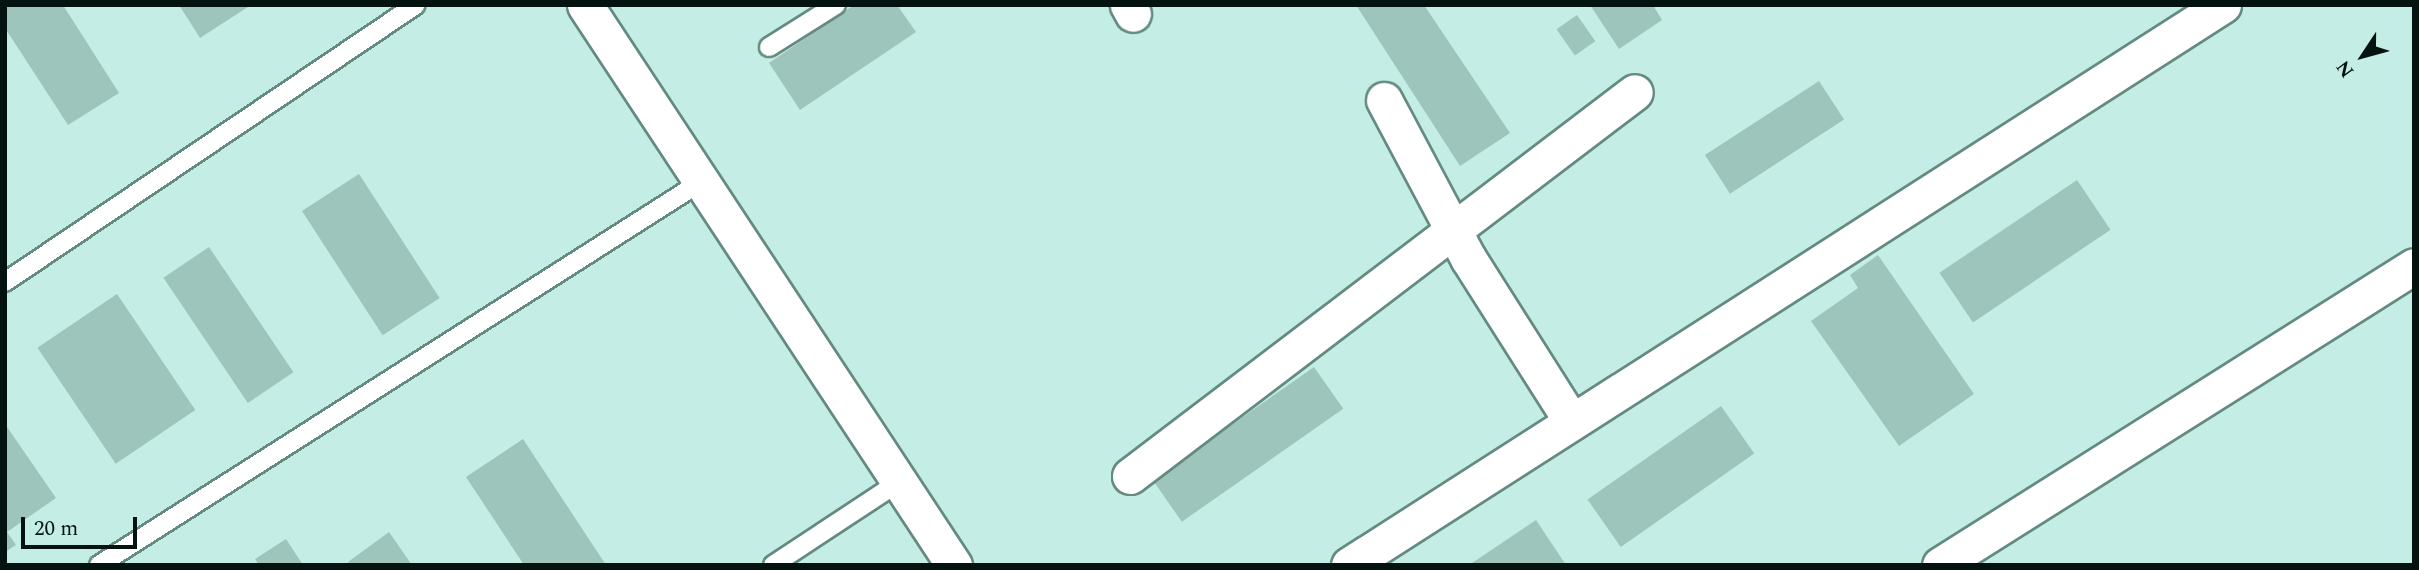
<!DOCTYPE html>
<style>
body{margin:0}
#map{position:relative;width:2419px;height:570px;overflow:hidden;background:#c4eee5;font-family:Spectral,serif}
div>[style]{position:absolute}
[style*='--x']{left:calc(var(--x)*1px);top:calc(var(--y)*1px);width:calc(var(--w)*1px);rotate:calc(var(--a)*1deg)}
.building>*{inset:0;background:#9dc5bc;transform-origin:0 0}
.roads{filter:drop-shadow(2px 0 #648a82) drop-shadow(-2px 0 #648a82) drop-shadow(0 2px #648a82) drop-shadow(0 -2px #648a82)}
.service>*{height:18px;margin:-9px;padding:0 9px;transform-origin:9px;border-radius:9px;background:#fff}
.minor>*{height:35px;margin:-17.5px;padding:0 17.5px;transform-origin:17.5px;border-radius:17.5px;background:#fff}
span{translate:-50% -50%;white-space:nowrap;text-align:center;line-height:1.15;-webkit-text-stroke:5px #c4eee5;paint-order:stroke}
.frame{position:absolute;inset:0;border:7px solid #041210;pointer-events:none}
.north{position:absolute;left:2328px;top:21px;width:70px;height:70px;-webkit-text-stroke:5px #c4eee5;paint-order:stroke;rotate:234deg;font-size:19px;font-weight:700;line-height:28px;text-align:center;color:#041210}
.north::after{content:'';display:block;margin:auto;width:24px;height:32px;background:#041210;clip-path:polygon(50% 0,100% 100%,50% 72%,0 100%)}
.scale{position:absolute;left:21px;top:517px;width:116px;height:32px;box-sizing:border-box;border:4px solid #041210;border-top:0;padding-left:9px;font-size:21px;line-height:24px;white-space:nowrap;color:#041210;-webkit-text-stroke:5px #c4eee5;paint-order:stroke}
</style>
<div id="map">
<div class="building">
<i style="clip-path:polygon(5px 5px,63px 5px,119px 93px,68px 125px,5px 28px)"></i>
<i style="clip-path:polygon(179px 5px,251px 5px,200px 38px)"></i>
<i style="clip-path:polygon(854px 5px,897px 5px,916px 32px,800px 110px,769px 63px)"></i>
<i style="clip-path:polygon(1356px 5px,1424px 5px,1510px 133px,1460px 166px)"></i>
<i style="clip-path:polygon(1590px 5px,1653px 5px,1662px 20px,1619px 49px)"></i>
<i style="left:1577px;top:15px;width:32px;height:25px;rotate:55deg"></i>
<i style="left:1819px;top:81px;width:46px;height:136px;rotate:57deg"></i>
<i style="left:359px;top:174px;width:148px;height:68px;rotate:57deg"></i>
<i style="left:2077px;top:180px;width:60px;height:166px;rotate:56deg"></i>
<i style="left:209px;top:247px;width:151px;height:55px;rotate:56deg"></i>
<i style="clip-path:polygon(1878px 255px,1974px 394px,1899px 446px,1811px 321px,1858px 288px,1850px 275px)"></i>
<i style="left:117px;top:294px;width:140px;height:96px;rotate:56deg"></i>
<i style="left:1314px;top:367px;width:51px;height:197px;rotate:55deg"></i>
<i style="left:1721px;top:406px;width:58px;height:163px;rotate:55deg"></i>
<i style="clip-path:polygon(5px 424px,56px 498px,7px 532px,16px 545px,5px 552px)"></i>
<i style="clip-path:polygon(523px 439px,606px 565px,524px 565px,466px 477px)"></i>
<i style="clip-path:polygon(1536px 520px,1566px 565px,1469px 565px)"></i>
<i style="clip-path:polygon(389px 532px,412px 565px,350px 565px,348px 562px)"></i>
<i style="clip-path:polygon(286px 539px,303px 565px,259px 565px,255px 559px)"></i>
</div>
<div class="roads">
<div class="service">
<i style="--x:769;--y:47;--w:79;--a:-32.1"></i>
<i style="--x:5;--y:282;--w:495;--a:-34"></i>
<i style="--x:99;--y:565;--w:711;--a:-32.48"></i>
<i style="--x:773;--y:565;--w:151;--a:-33.4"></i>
</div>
<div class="minor">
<i style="--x:585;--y:5;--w:671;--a:56.62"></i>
<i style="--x:1128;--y:5;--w:10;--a:61"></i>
<i style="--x:1384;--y:100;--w:179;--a:62"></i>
<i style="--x:1468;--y:258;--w:194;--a:57.6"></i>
<i style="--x:1130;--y:476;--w:634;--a:-37.25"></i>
<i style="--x:1349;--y:565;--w:1038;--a:-32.65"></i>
<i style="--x:1940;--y:565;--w:560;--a:-32.24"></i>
</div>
</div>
<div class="frame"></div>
<div class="north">N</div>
<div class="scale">20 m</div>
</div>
